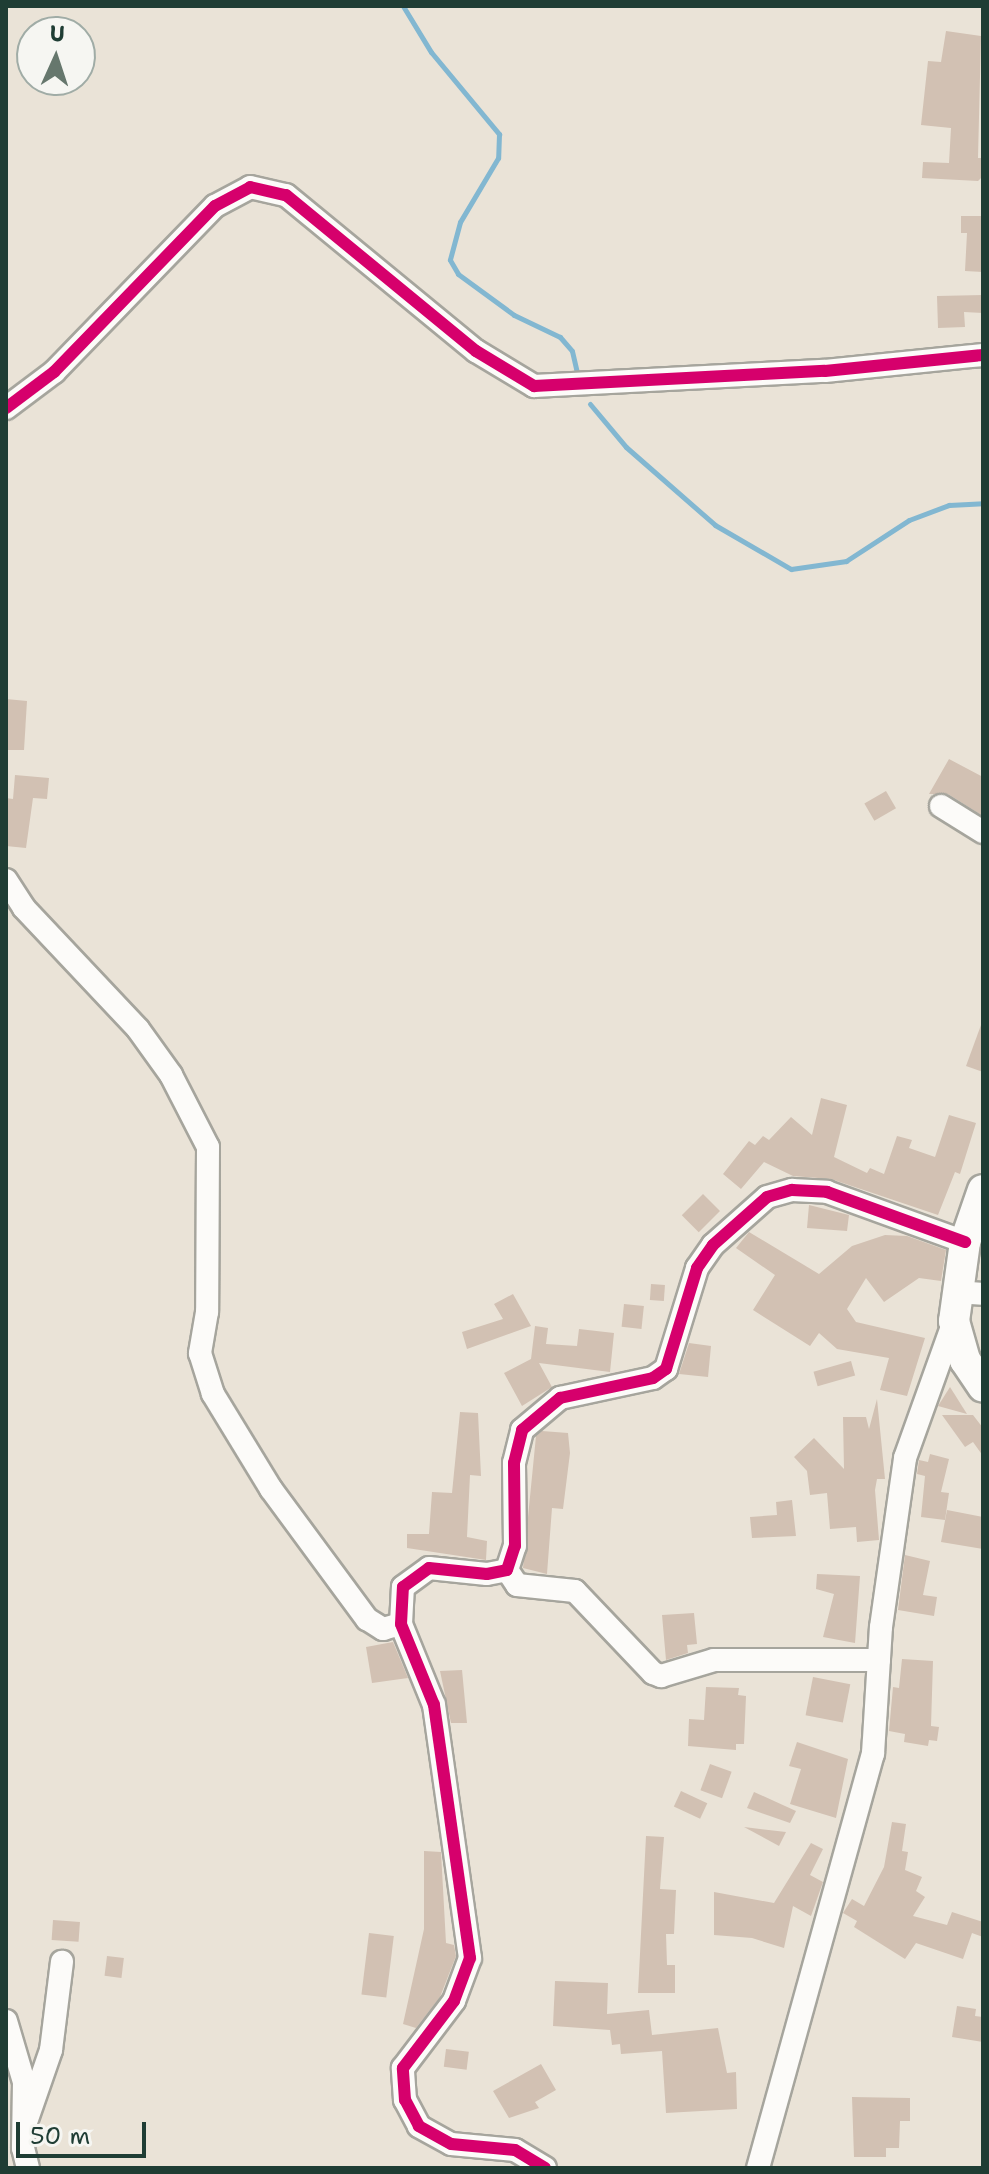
<!DOCTYPE html>
<style>
body{margin:0}
#map{position:relative;width:989px;height:2174px;overflow:hidden;background:#eae3d7;font-family:"Shantell Sans",sans-serif}
div>[style]{position:absolute}
[style*='--x']{left:calc(var(--x)*1px);top:calc(var(--y)*1px);width:calc(var(--w)*1px);rotate:calc(var(--a)*1deg)}
.stream>*{height:5px;margin:-2.5px;padding:0 2.5px;transform-origin:2.5px;border-radius:2.5px;background:#82b7d1}
.building>*{inset:0;background:#d2c1b3;transform-origin:0 0}
.roads{filter:drop-shadow(2px 0 #a6a59d) drop-shadow(-2px 0 #a6a59d) drop-shadow(0 2px #a6a59d) drop-shadow(0 -2px #a6a59d)}
.street>*{height:22px;margin:-11px;padding:0 11px;transform-origin:11px;border-radius:11px;background:#fcfbf9}
.secondary>*{height:30px;margin:-15px;padding:0 15px;transform-origin:15px;border-radius:15px;background:#fcfbf9}
.cycleway>*{height:12px;margin:-6px;padding:0 6px;transform-origin:6px;border-radius:6px;background:#d6006c}
span{translate:-50% -50%;white-space:nowrap;text-align:center;line-height:1.15;-webkit-text-stroke:6px #f6f6f2;paint-order:stroke}
.frame{position:absolute;inset:0;border:8px solid #1f3d34;pointer-events:none}
.north{position:absolute;left:16px;top:16px;width:80px;height:80px;box-sizing:border-box;background:#f6f6f2;border:2px solid #a0aca6;border-radius:50%;rotate:3deg;font-size:22px;font-weight:700;line-height:32px;text-align:center;color:#1f3d34}
.north::after{content:'';display:block;margin:auto;width:28px;height:36px;background:#66776d;clip-path:polygon(50% 0,100% 100%,50% 72%,0 100%)}
.scale{position:absolute;left:16px;top:2122px;width:130px;height:36px;box-sizing:border-box;border:4px solid #1f3d34;border-top:0;padding-left:10px;font-size:24px;line-height:28px;white-space:nowrap;color:#1f3d34;-webkit-text-stroke:6px #f6f6f2;paint-order:stroke}
</style>
<div id="map">
<div class="stream">
<i style="--x:403;--y:6;--w:54;--a:58.7"></i>
<i style="--x:431;--y:52;--w:107;--a:50.3"></i>
<i style="--x:499;--y:134;--w:24;--a:92"></i>
<i style="--x:498;--y:158;--w:74;--a:120.7"></i>
<i style="--x:460;--y:222;--w:39;--a:105"></i>
<i style="--x:450;--y:260;--w:16;--a:60"></i>
<i style="--x:458;--y:274;--w:69;--a:36.2"></i>
<i style="--x:514;--y:315;--w:51;--a:25.6"></i>
<i style="--x:560;--y:337;--w:18;--a:49"></i>
<i style="--x:572;--y:351;--w:26;--a:77"></i>
<i style="--x:590;--y:404;--w:56;--a:50.1"></i>
<i style="--x:626;--y:447;--w:118;--a:41.2"></i>
<i style="--x:715;--y:525;--w:88;--a:30.1"></i>
<i style="--x:791;--y:569;--w:56;--a:-8.3"></i>
<i style="--x:846;--y:561;--w:75;--a:-33.1"></i>
<i style="--x:909;--y:520;--w:43;--a:-20.6"></i>
<i style="--x:949;--y:505;--w:34;--a:-3"></i>
</div>
<div class="building">
<i style="clip-path:polygon(946px 31px,981px 36px,978px 158px,983px 158px,983px 176px,978px 181px,922px 178px,923px 162px,949px 163px,951px 128px,921px 125px,928px 61px,941px 62px)"></i>
<i style="clip-path:polygon(961px 216px,983px 216px,983px 272px,965px 271px,967px 233px,961px 233px)"></i>
<i style="clip-path:polygon(983px 295px,983px 313px,964px 312px,965px 327px,938px 328px,937px 296px)"></i>
<i style="clip-path:polygon(6px 699px,27px 701px,24px 750px,6px 750px)"></i>
<i style="clip-path:polygon(949px 759px,983px 777px,983px 816px,948px 794px,929px 794px)"></i>
<i style="clip-path:polygon(15px 775px,49px 778px,47px 799px,33px 798px,26px 848px,6px 846px,6px 798px,13px 799px)"></i>
<i style="left:886px;top:791px;width:20px;height:25px;rotate:60deg"></i>
<i style="clip-path:polygon(981px 1025px,983px 1025px,983px 1072px,966px 1066px)"></i>
<i style="clip-path:polygon(821px 1098px,847px 1105px,834px 1157px,867px 1173px,870px 1168px,884px 1174px,897px 1136px,912px 1140px,909px 1148px,935px 1157px,949px 1115px,976px 1123px,960px 1174px,955px 1172px,938px 1215px,831px 1179px,793px 1176px,764px 1162px,741px 1189px,723px 1174px,749px 1141px,755px 1145px,763px 1136px,769px 1140px,791px 1117px,812px 1135px)"></i>
<i style="left:703px;top:1194px;width:24px;height:30px;rotate:45deg"></i>
<i style="clip-path:polygon(809px 1205px,849px 1215px,847px 1231px,807px 1228px)"></i>
<i style="clip-path:polygon(749px 1232px,819px 1274px,852px 1246px,885px 1235px,907px 1236px,946px 1250px,941px 1281px,919px 1278px,884px 1302px,866px 1278px,847px 1309px,856px 1322px,925px 1338px,907px 1396px,880px 1390px,889px 1358px,837px 1349px,819px 1333px,810px 1346px,753px 1310px,775px 1275px,736px 1248px)"></i>
<i style="left:651px;top:1284px;width:14px;height:16px;rotate:4deg"></i>
<i style="clip-path:polygon(513px 1294px,531px 1326px,467px 1349px,462px 1332px,503px 1319px,494px 1304px)"></i>
<i style="left:624px;top:1304px;width:20px;height:23px;rotate:6deg"></i>
<i style="clip-path:polygon(535px 1326px,548px 1328px,546px 1344px,577px 1346px,579px 1329px,614px 1333px,610px 1372px,539px 1363px,552px 1387px,522px 1406px,504px 1373px,531px 1359px)"></i>
<i style="clip-path:polygon(689px 1343px,711px 1346px,708px 1377px,679px 1374px)"></i>
<i style="left:851px;top:1361px;width:15px;height:39px;rotate:74deg"></i>
<i style="clip-path:polygon(950px 1387px,967px 1414px,938px 1406px)"></i>
<i style="clip-path:polygon(877px 1399px,885px 1479px,877px 1479px,875px 1490px,879px 1540px,857px 1542px,856px 1527px,830px 1529px,827px 1493px,810px 1495px,807px 1471px,794px 1457px,814px 1438px,844px 1469px,843px 1417px,866px 1417px,869px 1429px)"></i>
<i style="clip-path:polygon(460px 1412px,478px 1413px,481px 1476px,470px 1475px,467px 1537px,487px 1541px,486px 1560px,407px 1548px,407px 1534px,429px 1534px,432px 1492px,452px 1493px)"></i>
<i style="clip-path:polygon(942px 1415px,973px 1415px,983px 1428px,983px 1456px,973px 1442px,965px 1447px)"></i>
<i style="clip-path:polygon(542px 1431px,568px 1433px,570px 1453px,563px 1509px,552px 1508px,547px 1574px,523px 1568px,536px 1436px)"></i>
<i style="clip-path:polygon(930px 1454px,949px 1459px,941px 1492px,949px 1493px,945px 1520px,921px 1517px,925px 1476px,917px 1474px,919px 1460px,928px 1462px)"></i>
<i style="clip-path:polygon(792px 1500px,796px 1536px,752px 1538px,750px 1517px,777px 1515px,776px 1502px)"></i>
<i style="clip-path:polygon(947px 1510px,983px 1517px,983px 1549px,941px 1542px)"></i>
<i style="clip-path:polygon(905px 1555px,930px 1561px,923px 1595px,937px 1597px,934px 1616px,898px 1610px)"></i>
<i style="clip-path:polygon(817px 1574px,860px 1576px,855px 1643px,823px 1637px,834px 1594px,816px 1589px)"></i>
<i style="clip-path:polygon(694px 1613px,697px 1644px,687px 1645px,688px 1653px,666px 1660px,662px 1615px)"></i>
<i style="clip-path:polygon(393px 1642px,408px 1678px,372px 1683px,366px 1647px)"></i>
<i style="clip-path:polygon(902px 1659px,933px 1661px,931px 1726px,939px 1727px,937px 1741px,929px 1740px,928px 1746px,904px 1742px,905px 1734px,889px 1731px,893px 1687px,899px 1688px)"></i>
<i style="clip-path:polygon(462px 1670px,467px 1723px,451px 1723px,440px 1671px)"></i>
<i style="left:813px;top:1677px;width:38px;height:39px;rotate:11deg"></i>
<i style="clip-path:polygon(706px 1687px,739px 1688px,738px 1695px,746px 1696px,744px 1744px,736px 1744px,736px 1750px,688px 1746px,689px 1719px,704px 1720px)"></i>
<i style="clip-path:polygon(797px 1742px,848px 1759px,836px 1818px,790px 1804px,801px 1769px,789px 1766px)"></i>
<i style="left:710px;top:1764px;width:23px;height:28px;rotate:20deg"></i>
<i style="left:681px;top:1791px;width:29px;height:17px;rotate:25deg"></i>
<i style="clip-path:polygon(754px 1792px,796px 1811px,790px 1823px,747px 1808px)"></i>
<i style="clip-path:polygon(892px 1822px,906px 1824px,902px 1851px,908px 1852px,905px 1870px,922px 1877px,916px 1891px,925px 1897px,913px 1916px,947px 1925px,952px 1912px,983px 1922px,983px 1937px,972px 1933px,963px 1959px,916px 1943px,905px 1959px,854px 1927px,857px 1921px,843px 1913px,852px 1899px,864px 1906px,884px 1867px)"></i>
<i style="clip-path:polygon(744px 1827px,786px 1832px,779px 1846px)"></i>
<i style="clip-path:polygon(646px 1836px,664px 1837px,660px 1889px,676px 1890px,674px 1934px,666px 1934px,667px 1965px,675px 1965px,675px 1993px,638px 1993px)"></i>
<i style="clip-path:polygon(811px 1843px,823px 1849px,810px 1875px,823px 1882px,811px 1916px,793px 1906px,784px 1948px,752px 1938px,714px 1935px,714px 1892px,774px 1903px)"></i>
<i style="clip-path:polygon(424px 1851px,441px 1852px,446px 1943px,454px 1945px,456px 1956px,440px 1997px,416px 2028px,403px 2024px,424px 1929px)"></i>
<i style="left:53px;top:1920px;width:27px;height:20px;rotate:4deg"></i>
<i style="left:369px;top:1933px;width:25px;height:62px;rotate:7deg"></i>
<i style="left:107px;top:1956px;width:17px;height:20px;rotate:7deg"></i>
<i style="clip-path:polygon(555px 1981px,608px 1983px,607px 2014px,649px 2010px,652px 2035px,718px 2028px,727px 2073px,736px 2072px,737px 2109px,666px 2113px,662px 2051px,621px 2054px,620px 2044px,612px 2045px,610px 2030px,553px 2026px)"></i>
<i style="clip-path:polygon(957px 2006px,976px 2009px,975px 2016px,983px 2017px,983px 2042px,952px 2037px)"></i>
<i style="left:446px;top:2049px;width:23px;height:18px;rotate:7deg"></i>
<i style="clip-path:polygon(541px 2064px,556px 2090px,535px 2102px,539px 2108px,509px 2118px,493px 2091px)"></i>
<i style="clip-path:polygon(852px 2097px,910px 2098px,910px 2121px,900px 2121px,899px 2148px,886px 2148px,886px 2157px,854px 2157px)"></i>
</div>
<div class="roads">
<div class="street">
<i style="--x:6;--y:408;--w:60;--a:-36.9"></i>
<i style="--x:54;--y:372;--w:231;--a:-45.9"></i>
<i style="--x:215;--y:206;--w:40;--a:-28"></i>
<i style="--x:250;--y:187;--w:37;--a:13"></i>
<i style="--x:286;--y:195;--w:246;--a:39.4"></i>
<i style="--x:476;--y:351;--w:68;--a:31.1"></i>
<i style="--x:534;--y:386;--w:291;--a:-3"></i>
<i style="--x:825;--y:371;--w:159;--a:-5.8"></i>
<i style="--x:941;--y:806;--w:49;--a:31.8"></i>
<i style="--x:6;--y:880;--w:33;--a:57"></i>
<i style="--x:24;--y:908;--w:166;--a:46.7"></i>
<i style="--x:138;--y:1029;--w:57;--a:54.3"></i>
<i style="--x:171;--y:1075;--w:81;--a:62.8"></i>
<i style="--x:208;--y:1147;--w:165;--a:90.3"></i>
<i style="--x:207;--y:1312;--w:42;--a:99.7"></i>
<i style="--x:200;--y:1353;--w:43;--a:72.4"></i>
<i style="--x:213;--y:1394;--w:111;--a:58.6"></i>
<i style="--x:271;--y:1489;--w:162;--a:53.6"></i>
<i style="--x:367;--y:1619;--w:19;--a:32"></i>
<i style="--x:383;--y:1629;--w:19;--a:-16"></i>
<i style="--x:956;--y:1292;--w:27;--a:4"></i>
<i style="--x:507;--y:1570;--w:18;--a:56"></i>
<i style="--x:517;--y:1585;--w:58;--a:5.9"></i>
<i style="--x:575;--y:1591;--w:113;--a:46.4"></i>
<i style="--x:653;--y:1673;--w:9;--a:21"></i>
<i style="--x:661;--y:1676;--w:55;--a:-16.8"></i>
<i style="--x:714;--y:1660;--w:165;--a:0"></i>
<i style="--x:6;--y:2021;--w:64;--a:73.6"></i>
<i style="--x:24;--y:2082;--w:66;--a:90.9"></i>
<i style="--x:23;--y:2148;--w:21;--a:76"></i>
<i style="--x:24;--y:2128;--w:83;--a:-70.9"></i>
<i style="--x:51;--y:2050;--w:89;--a:-82.9"></i>
<i style="--x:545;--y:2168;--w:35;--a:-149"></i>
<i style="--x:515;--y:2150;--w:64;--a:-174.6"></i>
<i style="--x:451;--y:2144;--w:37;--a:-151"></i>
<i style="--x:419;--y:2126;--w:30;--a:-118"></i>
<i style="--x:405;--y:2100;--w:32;--a:-94"></i>
<i style="--x:403;--y:2068;--w:84;--a:-52.7"></i>
<i style="--x:454;--y:2001;--w:46;--a:-69.6"></i>
<i style="--x:470;--y:1958;--w:256;--a:-98.1"></i>
<i style="--x:434;--y:1705;--w:87;--a:-112.2"></i>
<i style="--x:401;--y:1624;--w:37;--a:-87"></i>
<i style="--x:403;--y:1587;--w:32;--a:-36"></i>
<i style="--x:429;--y:1568;--w:58;--a:5.9"></i>
<i style="--x:487;--y:1574;--w:20;--a:-11"></i>
<i style="--x:507;--y:1570;--w:25;--a:-72"></i>
<i style="--x:515;--y:1546;--w:83;--a:-90.7"></i>
<i style="--x:514;--y:1463;--w:34;--a:-76"></i>
<i style="--x:522;--y:1430;--w:50;--a:-40.1"></i>
<i style="--x:560;--y:1398;--w:95;--a:-12.1"></i>
<i style="--x:653;--y:1378;--w:16;--a:-35"></i>
<i style="--x:666;--y:1369;--w:106;--a:-72.9"></i>
<i style="--x:697;--y:1268;--w:28;--a:-55"></i>
<i style="--x:713;--y:1245;--w:72;--a:-41.6"></i>
<i style="--x:767;--y:1197;--w:26;--a:-16"></i>
<i style="--x:792;--y:1190;--w:35;--a:3"></i>
<i style="--x:827;--y:1192;--w:147;--a:19.9"></i>
<i style="--x:758;--y:2168;--w:430;--a:-74.5"></i>
<i style="--x:873;--y:1754;--w:127;--a:-86.4"></i>
<i style="--x:881;--y:1627;--w:171;--a:-81.9"></i>
<i style="--x:905;--y:1458;--w:145;--a:-70.3"></i>
</div>
<div class="secondary">
<i style="--x:983;--y:1190;--w:55;--a:109.1"></i>
<i style="--x:965;--y:1242;--w:80;--a:97.9"></i>
<i style="--x:954;--y:1321;--w:41;--a:74.2"></i>
<i style="--x:965;--y:1360;--w:32;--a:56"></i>
</div>
</div>
<div class="cycleway">
<i style="--x:6;--y:408;--w:60;--a:-36.9"></i>
<i style="--x:54;--y:372;--w:231;--a:-45.9"></i>
<i style="--x:215;--y:206;--w:40;--a:-28"></i>
<i style="--x:250;--y:187;--w:37;--a:13"></i>
<i style="--x:286;--y:195;--w:246;--a:39.4"></i>
<i style="--x:476;--y:351;--w:68;--a:31.1"></i>
<i style="--x:534;--y:386;--w:291;--a:-3"></i>
<i style="--x:825;--y:371;--w:159;--a:-5.8"></i>
<i style="--x:545;--y:2168;--w:35;--a:-149"></i>
<i style="--x:515;--y:2150;--w:64;--a:-174.6"></i>
<i style="--x:451;--y:2144;--w:37;--a:-151"></i>
<i style="--x:419;--y:2126;--w:30;--a:-118"></i>
<i style="--x:405;--y:2100;--w:32;--a:-94"></i>
<i style="--x:403;--y:2068;--w:84;--a:-52.7"></i>
<i style="--x:454;--y:2001;--w:46;--a:-69.6"></i>
<i style="--x:470;--y:1958;--w:256;--a:-98.1"></i>
<i style="--x:434;--y:1705;--w:87;--a:-112.2"></i>
<i style="--x:401;--y:1624;--w:37;--a:-87"></i>
<i style="--x:403;--y:1587;--w:32;--a:-36"></i>
<i style="--x:429;--y:1568;--w:58;--a:5.9"></i>
<i style="--x:487;--y:1574;--w:20;--a:-11"></i>
<i style="--x:507;--y:1570;--w:25;--a:-72"></i>
<i style="--x:515;--y:1546;--w:83;--a:-90.7"></i>
<i style="--x:514;--y:1463;--w:34;--a:-76"></i>
<i style="--x:522;--y:1430;--w:50;--a:-40.1"></i>
<i style="--x:560;--y:1398;--w:95;--a:-12.1"></i>
<i style="--x:653;--y:1378;--w:16;--a:-35"></i>
<i style="--x:666;--y:1369;--w:106;--a:-72.9"></i>
<i style="--x:697;--y:1268;--w:28;--a:-55"></i>
<i style="--x:713;--y:1245;--w:72;--a:-41.6"></i>
<i style="--x:767;--y:1197;--w:26;--a:-16"></i>
<i style="--x:792;--y:1190;--w:35;--a:3"></i>
<i style="--x:827;--y:1192;--w:147;--a:19.9"></i>
</div>
<div class="frame"></div>
<div class="north">U</div>
<div class="scale">50 m</div>
</div>
